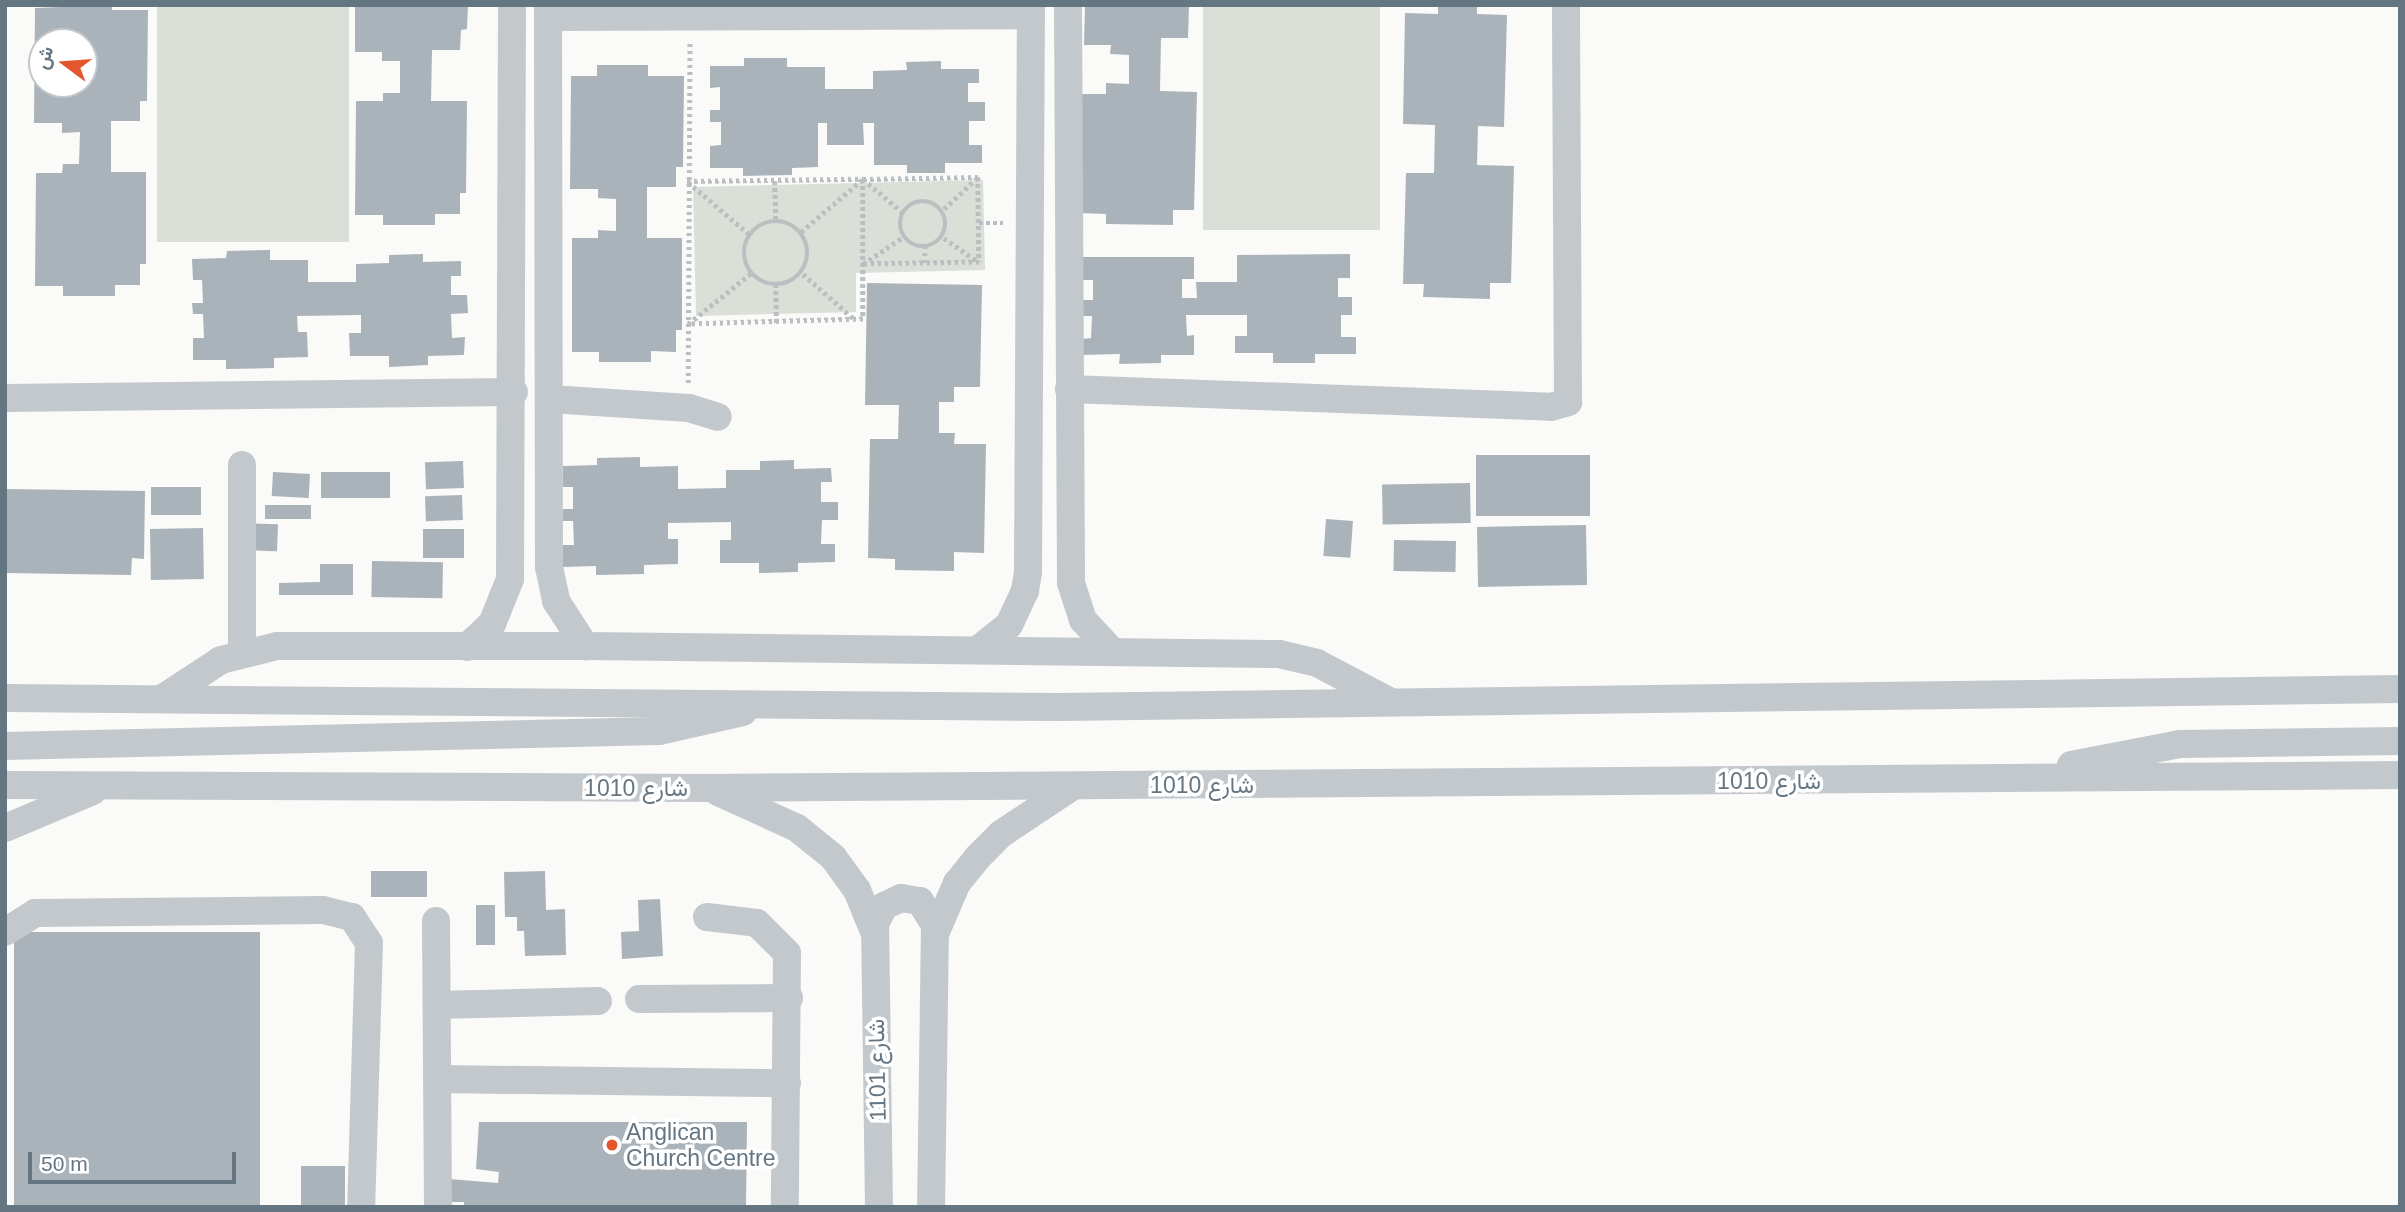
<!DOCTYPE html>
<meta charset="utf-8">
<style>
body{margin:0}
#map{position:relative;width:2405px;height:1212px;overflow:hidden;background:#fafaf8;font-family:Helvetica,Vazirmatn,sans-serif}
div>[style]{position:absolute}
[style*='--x']{left:calc(var(--x)*1px);top:calc(var(--y)*1px);width:calc(var(--w)*1px);rotate:calc(var(--a)*1deg)}
.green>*{inset:0;background:#dadfd7;transform-origin:0 0}
.building>*{inset:0;background:#aab3b9;transform-origin:0 0}
.path>*{height:4.5px;margin-top:-2.25px;transform-origin:0;background:repeating-linear-gradient(90deg,#bbbfc2 0 3.5px,transparent 0 7px)}
.path>.ring{margin:-2.25px;padding:0;box-sizing:content-box;background:none;border:4.5px solid #bbbfc2;border-radius:50%}
.minor>*{height:28px;margin:-14px;padding:0 14px;transform-origin:14px;border-radius:14px;background:#c3c8cc}
.dots>*{width:19px;height:19px;translate:-50% -50%;box-sizing:border-box;border:4px solid #fff;border-radius:50%}
span{translate:-50% -50%;white-space:nowrap;text-align:center;line-height:1.15;-webkit-text-stroke:7px #fff;paint-order:stroke}
.street-label{font-size:23px;color:#657683}
.poi-label{font-size:23px;color:#657683}
.left{translate:0 -50%;text-align:left}
.frame{position:absolute;inset:0;border:7px solid #657683;pointer-events:none}
.north{position:absolute;left:28px;top:28px;width:70px;height:70px;box-sizing:border-box;background:#fff;border:2px solid #c1c8cd;border-radius:50%;rotate:286deg;font-size:19px;font-weight:700;line-height:28px;text-align:center;color:#657683}
.north::after{content:'';display:block;margin:auto;width:24px;height:32px;background:#e4572e;clip-path:polygon(50% 0,100% 100%,50% 72%,0 100%)}
.scale{position:absolute;left:28px;top:1152px;width:208px;height:32px;box-sizing:border-box;border:4px solid #657683;border-top:0;padding-left:9px;font-size:21px;line-height:24px;white-space:nowrap;color:#657683;-webkit-text-stroke:5px #fff;paint-order:stroke}
</style>
<div id="map">
<div class="green">
<i style="left:157px;top:5px;width:192px;height:237px"></i>
<i style="left:1203px;top:5px;width:177px;height:225px"></i>
<i style="clip-path:polygon(983px 180px,985px 270px,856px 273px,856px 312px,696px 316px,693px 187px)"></i>
</div>
<div class="building">
<i style="clip-path:polygon(evenodd,112px 5px,112px 10px,148px 10px,147px 101px,140px 101px,140px 121px,111px 121px,111px 172px,146px 172px,146px 264px,140px 264px,140px 285px,115px 285px,115px 296px,63px 296px,63px 286px,35px 286px,36px 173px,62px 173px,63px 164px,79px 164px,80px 132px,62px 133px,62px 123px,34px 123px,35px 8px,112px 5px,42px 42px,84px 42px,84px 84px,42px 84px,42px 42px)"></i>
<i style="clip-path:polygon(355px 5px,468px 5px,467px 29px,461px 30px,460px 50px,432px 50px,431px 101px,467px 101px,466px 193px,460px 193px,460px 214px,435px 214px,435px 225px,383px 225px,383px 215px,355px 215px,356px 101px,383px 101px,383px 93px,400px 93px,400px 61px,382px 61px,382px 52px,355px 52px)"></i>
<i style="clip-path:polygon(1085px 5px,1189px 5px,1188px 38px,1161px 38px,1160px 91px,1197px 92px,1194px 210px,1173px 210px,1173px 225px,1106px 224px,1106px 214px,1078px 213px,1081px 94px,1106px 94px,1106px 83px,1129px 84px,1129px 55px,1110px 54px,1111px 45px,1084px 45px)"></i>
<i style="clip-path:polygon(1438px 5px,1477px 5px,1477px 14px,1507px 15px,1504px 127px,1478px 126px,1477px 165px,1514px 166px,1511px 283px,1490px 283px,1490px 299px,1423px 297px,1424px 284px,1403px 284px,1406px 173px,1434px 173px,1435px 125px,1403px 124px,1405px 13px,1438px 14px)"></i>
<i style="clip-path:polygon(744px 58px,787px 58px,787px 67px,825px 67px,825px 89px,873px 89px,873px 71px,907px 70px,906px 62px,941px 61px,941px 69px,979px 69px,979px 83px,968px 83px,968px 102px,985px 102px,985px 121px,969px 121px,969px 145px,982px 145px,982px 163px,945px 163px,945px 173px,907px 173px,907px 165px,874px 165px,874px 123px,863px 123px,864px 145px,827px 145px,827px 123px,818px 123px,818px 167px,792px 168px,792px 175px,743px 176px,743px 168px,710px 168px,710px 146px,721px 145px,721px 122px,710px 122px,710px 110px,720px 110px,720px 87px,710px 88px,710px 66px,744px 66px)"></i>
<i style="clip-path:polygon(597px 65px,648px 65px,648px 76px,684px 76px,683px 167px,676px 167px,676px 187px,647px 187px,647px 238px,682px 238px,682px 330px,676px 330px,676px 352px,651px 351px,651px 362px,599px 362px,599px 352px,572px 352px,572px 238px,598px 238px,598px 230px,616px 231px,616px 199px,598px 198px,598px 189px,570px 189px,571px 76px,597px 76px)"></i>
<i style="clip-path:polygon(270px 250px,270px 260px,308px 260px,308px 282px,356px 282px,356px 264px,389px 263px,389px 255px,423px 254px,423px 262px,461px 261px,461px 276px,451px 276px,451px 295px,467px 295px,468px 313px,451px 314px,452px 338px,465px 337px,464px 355px,428px 356px,428px 365px,389px 367px,389px 356px,350px 356px,349px 333px,361px 333px,361px 315px,297px 316px,298px 332px,307px 332px,308px 357px,274px 358px,274px 368px,226px 369px,226px 360px,193px 360px,193px 338px,204px 338px,203px 314px,193px 314px,192px 303px,203px 303px,202px 280px,193px 280px,192px 259px,226px 258px,227px 251px)"></i>
<i style="clip-path:polygon(1350px 254px,1350px 278px,1338px 278px,1338px 297px,1352px 297px,1352px 315px,1341px 315px,1341px 337px,1356px 337px,1356px 354px,1315px 354px,1315px 363px,1273px 363px,1273px 353px,1235px 353px,1235px 336px,1247px 336px,1247px 315px,1186px 315px,1187px 336px,1194px 335px,1194px 355px,1161px 355px,1161px 363px,1119px 364px,1120px 354px,1082px 355px,1082px 339px,1091px 338px,1092px 316px,1081px 316px,1081px 300px,1093px 300px,1093px 280px,1081px 280px,1082px 257px,1194px 257px,1194px 279px,1182px 279px,1182px 298px,1197px 298px,1196px 282px,1237px 282px,1237px 255px)"></i>
<i style="clip-path:polygon(867px 283px,982px 285px,980px 387px,954px 387px,954px 402px,939px 402px,939px 433px,955px 433px,954px 444px,986px 444px,984px 553px,954px 552px,954px 571px,895px 570px,895px 559px,868px 558px,870px 439px,898px 439px,899px 405px,865px 405px)"></i>
<i style="left:1590px;top:455px;width:61px;height:114px;rotate:90deg"></i>
<i style="clip-path:polygon(640px 457px,640px 467px,678px 466px,678px 489px,726px 488px,726px 470px,760px 470px,760px 461px,794px 460px,794px 469px,831px 468px,832px 482px,821px 482px,821px 502px,838px 502px,838px 520px,822px 520px,821px 544px,835px 544px,835px 562px,798px 563px,798px 572px,759px 573px,759px 563px,720px 563px,720px 540px,731px 540px,731px 522px,668px 523px,668px 539px,678px 539px,678px 564px,644px 565px,644px 574px,596px 575px,596px 566px,563px 567px,563px 545px,574px 545px,573px 521px,563px 521px,563px 509px,573px 509px,573px 487px,563px 487px,563px 466px,597px 465px,597px 458px)"></i>
<i style="left:463px;top:461px;width:27px;height:38px;rotate:88deg"></i>
<i style="left:273px;top:472px;width:37px;height:24px;rotate:3deg"></i>
<i style="left:321px;top:472px;width:69px;height:26px"></i>
<i style="left:1470px;top:483px;width:40px;height:88px;rotate:89deg"></i>
<i style="left:151px;top:487px;width:50px;height:28px"></i>
<i style="clip-path:polygon(5px 489px,145px 491px,144px 559px,132px 558px,131px 575px,5px 573px)"></i>
<i style="left:462px;top:495px;width:25px;height:37px;rotate:88deg"></i>
<i style="left:265px;top:505px;width:46px;height:14px"></i>
<i style="left:1326px;top:519px;width:27px;height:37px;rotate:4deg"></i>
<i style="left:243px;top:523px;width:35px;height:27px;rotate:2deg"></i>
<i style="left:1586px;top:525px;width:60px;height:109px;rotate:89deg"></i>
<i style="left:203px;top:528px;width:51px;height:53px;rotate:89deg"></i>
<i style="left:464px;top:529px;width:29px;height:41px;rotate:90deg"></i>
<i style="left:1394px;top:540px;width:62px;height:31px;rotate:1deg"></i>
<i style="left:372px;top:561px;width:71px;height:36px;rotate:1deg"></i>
<i style="clip-path:polygon(320px 564px,353px 564px,353px 595px,279px 595px,279px 583px,320px 582px)"></i>
<i style="left:371px;top:871px;width:56px;height:26px"></i>
<i style="clip-path:polygon(545px 871px,546px 910px,565px 909px,566px 955px,525px 956px,524px 931px,517px 931px,517px 917px,505px 917px,504px 872px)"></i>
<i style="clip-path:polygon(660px 899px,663px 956px,622px 959px,621px 932px,639px 931px,638px 900px)"></i>
<i style="left:476px;top:905px;width:19px;height:40px"></i>
<i style="left:260px;top:932px;width:275px;height:246px;rotate:90deg"></i>
<i style="clip-path:polygon(479px 1122px,747px 1122px,746px 1207px,464px 1207px,464px 1202px,449px 1202px,449px 1179px,498px 1183px,499px 1172px,476px 1169px)"></i>
<i style="left:301px;top:1166px;width:44px;height:41px"></i>
</div>
<div class="path">
<i style="--x:863;--y:179;--w:51;--a:40.2"></i>
<i style="--x:687;--y:181;--w:176;--a:-0.7"></i>
<i style="--x:863;--y:179;--w:140;--a:90"></i>
<i style="--x:863;--y:319;--w:175;--a:178.4"></i>
<i style="--x:775;--y:181;--w:41;--a:88.6"></i>
<i style="--x:688;--y:182;--w:80;--a:40.4"></i>
<i class="ring" style="left:900px;top:201px;width:41.5px;height:41.5px"></i>
<i style="--x:944;--y:209;--w:47;--a:-43.3"></i>
<i class="ring" style="left:744px;top:221px;width:59.5px;height:59.5px"></i>
<i style="--x:979;--y:223;--w:24;--a:0"></i>
<i style="--x:801;--y:232;--w:82;--a:-40.5"></i>
<i style="--x:863;--y:179;--w:115;--a:-1"></i>
<i style="--x:978;--y:177;--w:85;--a:89.3"></i>
<i style="--x:979;--y:262;--w:116;--a:179"></i>
<i style="--x:944;--y:238;--w:40;--a:34.9"></i>
<i style="--x:924;--y:263;--w:17;--a:-87"></i>
<i style="--x:863;--y:264;--w:48;--a:-34"></i>
<i style="--x:803;--y:274;--w:68;--a:41.4"></i>
<i style="--x:776;--y:284;--w:39;--a:89"></i>
<i style="--x:688;--y:324;--w:80;--a:-38.9"></i>
<i style="--x:688;--y:383;--w:341;--a:-89.7"></i>
</div>
<div class="minor">
<i style="--x:548;--y:5;--w:562;--a:89.9"></i>
<i style="--x:549;--y:567;--w:35;--a:78"></i>
<i style="--x:556;--y:601;--w:54;--a:57.2"></i>
<i style="--x:1068;--y:5;--w:578;--a:89.7"></i>
<i style="--x:1071;--y:583;--w:39;--a:72"></i>
<i style="--x:1083;--y:620;--w:41;--a:47"></i>
<i style="--x:548;--y:17;--w:483;--a:-0.2"></i>
<i style="--x:1069;--y:389;--w:482;--a:2.1"></i>
<i style="--x:1551;--y:407;--w:18;--a:-16"></i>
<i style="--x:1568;--y:402;--w:397;--a:-90.3"></i>
<i style="--x:5;--y:398;--w:509;--a:-0.68"></i>
<i style="--x:550;--y:399;--w:139;--a:3.7"></i>
<i style="--x:689;--y:408;--w:30;--a:17"></i>
<i style="--x:242;--y:465;--w:187;--a:90"></i>
<i style="--x:467;--y:647;--w:34;--a:-43"></i>
<i style="--x:492;--y:624;--w:48;--a:-68.2"></i>
<i style="--x:510;--y:579;--w:574;--a:-89.8"></i>
<i style="--x:979;--y:649;--w:38;--a:-39"></i>
<i style="--x:1009;--y:625;--w:38;--a:-65"></i>
<i style="--x:1025;--y:591;--w:19;--a:-81"></i>
<i style="--x:1028;--y:572;--w:567;--a:-89.7"></i>
<i style="--x:5;--y:698;--w:1055;--a:0.49"></i>
<i style="--x:1060;--y:707;--w:1340;--a:-0.77"></i>
<i style="--x:163;--y:698;--w:69;--a:-33.2"></i>
<i style="--x:221;--y:660;--w:58;--a:-14"></i>
<i style="--x:277;--y:646;--w:308;--a:0"></i>
<i style="--x:585;--y:646;--w:694;--a:0.66"></i>
<i style="--x:1279;--y:654;--w:39;--a:13"></i>
<i style="--x:1317;--y:663;--w:79;--a:27.9"></i>
<i style="--x:5;--y:746;--w:654;--a:-1.31"></i>
<i style="--x:659;--y:731;--w:86;--a:-12.7"></i>
<i style="--x:2071;--y:765;--w:111;--a:-10.9"></i>
<i style="--x:2180;--y:744;--w:220;--a:-0.8"></i>
<i style="--x:5;--y:785;--w:705;--a:0.24"></i>
<i style="--x:710;--y:788;--w:1690;--a:-0.44"></i>
<i style="--x:718;--y:792;--w:87;--a:24.5"></i>
<i style="--x:797;--y:828;--w:46;--a:38.9"></i>
<i style="--x:833;--y:857;--w:41;--a:54"></i>
<i style="--x:857;--y:890;--w:48;--a:67.8"></i>
<i style="--x:5;--y:828;--w:95;--a:-22.8"></i>
<i style="--x:707;--y:917;--w:50;--a:6.8"></i>
<i style="--x:757;--y:923;--w:42;--a:45"></i>
<i style="--x:787;--y:953;--w:254;--a:90.5"></i>
<i style="--x:436;--y:921;--w:286;--a:89.6"></i>
<i style="--x:5;--y:932;--w:36;--a:-32"></i>
<i style="--x:35;--y:913;--w:288;--a:-0.6"></i>
<i style="--x:323;--y:910;--w:30;--a:14"></i>
<i style="--x:352;--y:917;--w:31;--a:57"></i>
<i style="--x:369;--y:943;--w:264;--a:91.7"></i>
<i style="--x:935;--y:934;--w:56;--a:-66.7"></i>
<i style="--x:957;--y:883;--w:32;--a:-51"></i>
<i style="--x:977;--y:858;--w:34;--a:-45"></i>
<i style="--x:1001;--y:834;--w:87;--a:-33.7"></i>
<i style="--x:639;--y:999;--w:150;--a:-0.4"></i>
<i style="--x:437;--y:1005;--w:161;--a:-1.4"></i>
<i style="--x:437;--y:1079;--w:350;--a:0.7"></i>
<i style="--x:879;--y:1207;--w:283;--a:-90.8"></i>
<i style="--x:875;--y:924;--w:20;--a:-63"></i>
<i style="--x:884;--y:906;--w:19;--a:-25"></i>
<i style="--x:901;--y:898;--w:19;--a:9"></i>
<i style="--x:920;--y:901;--w:28;--a:58"></i>
<i style="--x:935;--y:925;--w:282;--a:90.8"></i>
</div>
<div class="dots">
<i style="left:612px;top:1145px;background:#e4572e"></i>
</div>
<div class="street-label">
<span style="left:1769px;top:781px">شارع 1010</span>
<span style="left:1202px;top:785px">شارع 1010</span>
<span style="left:636px;top:788px">شارع 1010</span>
<span style="left:877px;top:1070px;rotate:-91deg">شارع 1101</span>
</div>
<div class="poi-label">
<span class="left" style="left:626px;top:1145px">Anglican<br>Church Centre</span>
</div>
<div class="frame"></div>
<div class="north">ش</div>
<div class="scale">50 m</div>
</div>
